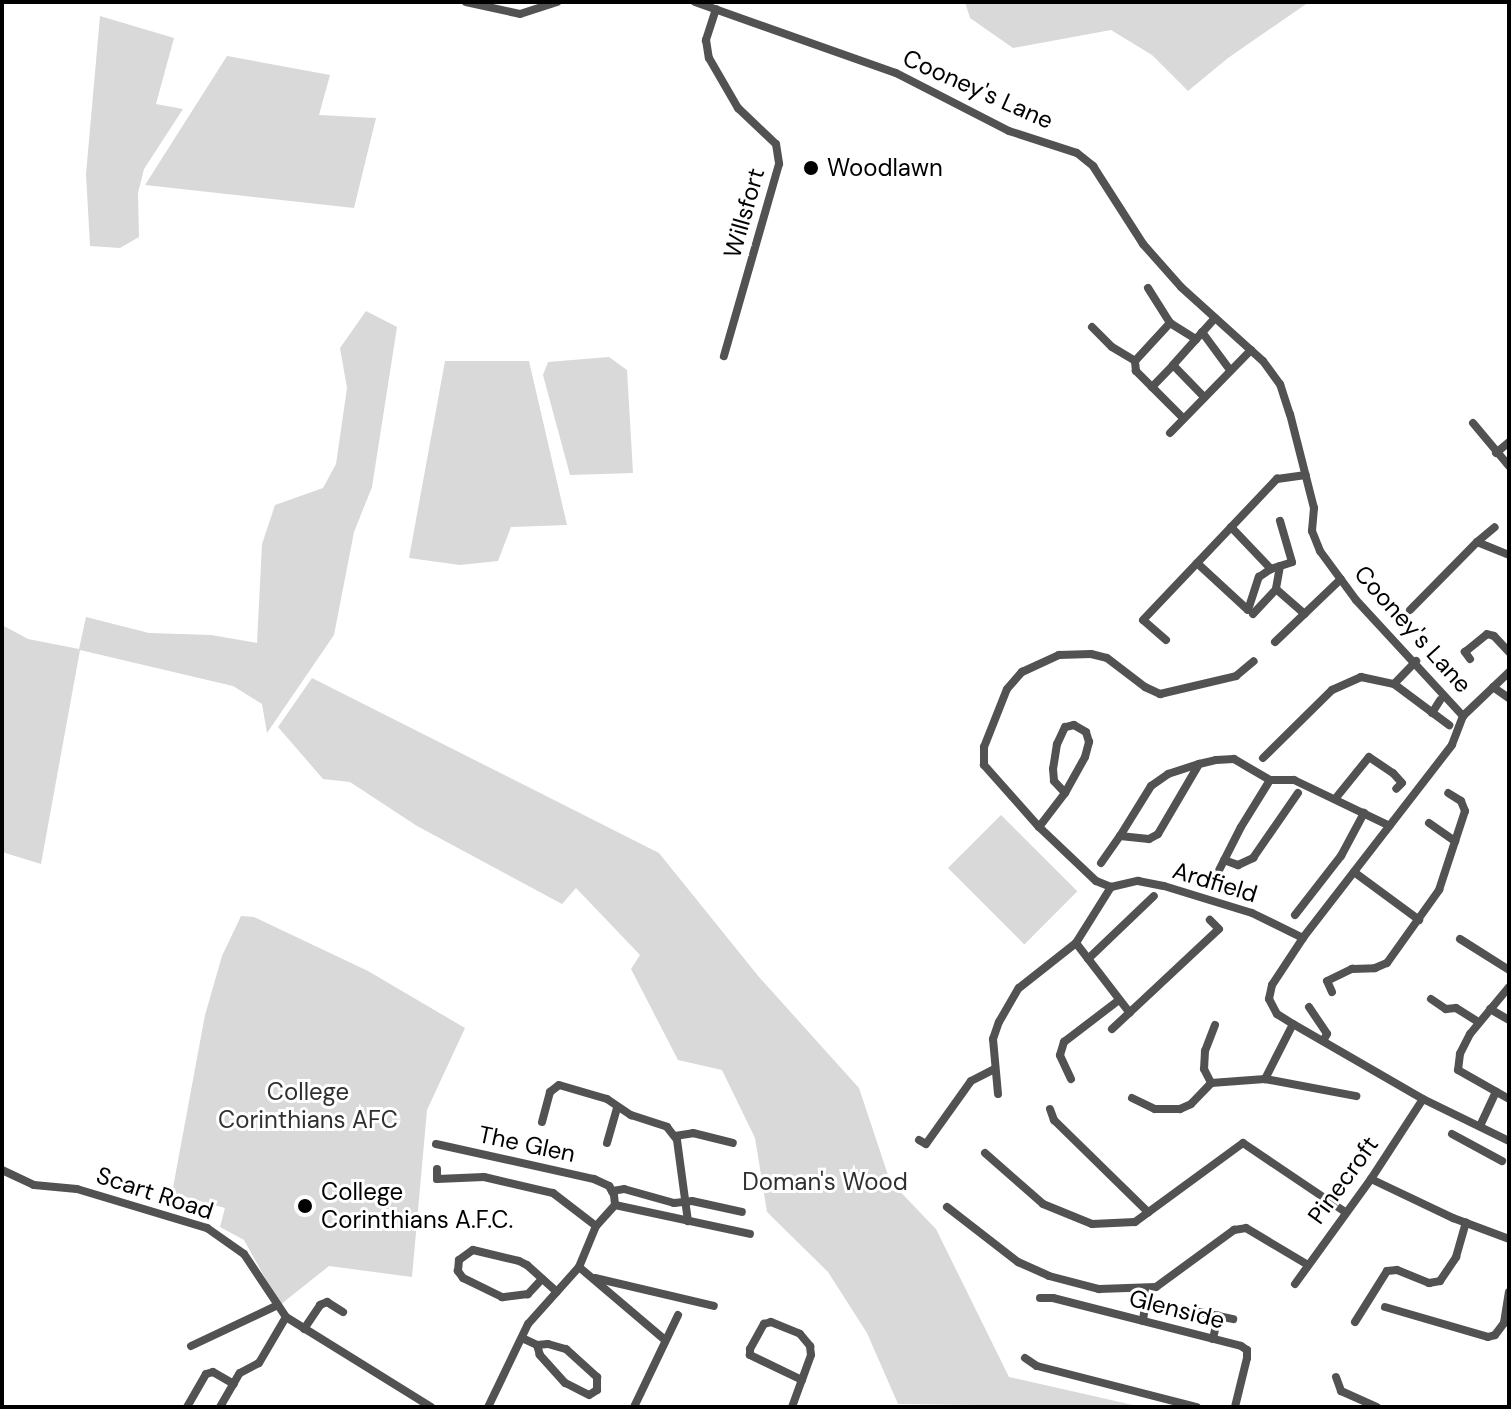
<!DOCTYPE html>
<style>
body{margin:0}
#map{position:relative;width:1511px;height:1409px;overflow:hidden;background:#fff;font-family:"DM Sans",sans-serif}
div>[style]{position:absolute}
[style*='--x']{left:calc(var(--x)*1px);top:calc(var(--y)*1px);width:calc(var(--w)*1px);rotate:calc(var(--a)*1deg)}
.green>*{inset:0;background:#d9d9d9;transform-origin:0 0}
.minor>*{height:8px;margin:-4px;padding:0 4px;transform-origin:4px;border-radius:4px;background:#525252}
.dots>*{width:22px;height:22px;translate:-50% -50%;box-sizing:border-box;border:4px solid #fff;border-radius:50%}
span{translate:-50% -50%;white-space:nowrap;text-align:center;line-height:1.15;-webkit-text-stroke:6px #fff;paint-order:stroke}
.street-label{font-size:24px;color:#000}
.poi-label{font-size:24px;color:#000}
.left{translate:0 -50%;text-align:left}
.park-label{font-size:24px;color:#303030}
.frame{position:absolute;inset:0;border:4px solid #000;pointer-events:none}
</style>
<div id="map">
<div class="green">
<i style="clip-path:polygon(965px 2px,1309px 2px,1228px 58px,1188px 91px,1152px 55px,1111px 30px,1013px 48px,970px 18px)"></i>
<i style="clip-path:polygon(100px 16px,174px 38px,156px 104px,183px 109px,144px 169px,138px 193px,139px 237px,120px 248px,90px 246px,86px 174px)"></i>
<i style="clip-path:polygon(227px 56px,330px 75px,319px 115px,376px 118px,354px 208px,145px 185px)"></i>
<i style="clip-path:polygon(366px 311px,397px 327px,372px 487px,354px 532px,334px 635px,267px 733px,262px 704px,233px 686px,80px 650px,41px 864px,2px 852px,2px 625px,28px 639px,79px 649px,86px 617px,149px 633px,211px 635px,257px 643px,262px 544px,275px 505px,323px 488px,336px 464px,347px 388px,340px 348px)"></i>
<i style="clip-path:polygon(609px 357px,627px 370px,633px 473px,570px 475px,543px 375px,548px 362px)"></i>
<i style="clip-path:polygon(445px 361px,529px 361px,567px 525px,511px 527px,498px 561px,460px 565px,409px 558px)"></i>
<i style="clip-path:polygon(312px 678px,659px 853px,759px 977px,859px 1088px,890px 1181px,936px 1229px,1009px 1377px,1142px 1407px,898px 1404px,867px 1333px,828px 1272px,767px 1212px,755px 1138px,722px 1070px,678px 1060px,631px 969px,640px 955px,576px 888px,562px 904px,417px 826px,350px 782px,323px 779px,278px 727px)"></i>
<i style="left:1001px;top:815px;width:108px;height:75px;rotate:45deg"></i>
<i style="clip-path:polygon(241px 916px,254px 917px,368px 971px,465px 1028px,427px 1110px,412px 1277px,329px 1266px,280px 1305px,244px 1240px,220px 1227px,225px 1208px,172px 1193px,205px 1015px,222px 956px)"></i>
</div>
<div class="minor">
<i style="--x:466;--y:2;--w:55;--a:12.5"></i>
<i style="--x:520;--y:14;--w:39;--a:-18"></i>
<i style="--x:695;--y:2;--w:213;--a:19.5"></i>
<i style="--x:896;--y:73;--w:127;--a:27.2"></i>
<i style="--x:1009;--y:131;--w:71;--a:17.9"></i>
<i style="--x:1077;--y:153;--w:21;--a:39"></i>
<i style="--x:1093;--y:166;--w:93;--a:57.3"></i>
<i style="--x:1143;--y:244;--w:57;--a:48.5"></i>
<i style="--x:1181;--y:287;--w:110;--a:42.1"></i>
<i style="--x:1263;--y:361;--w:29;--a:54"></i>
<i style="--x:1280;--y:384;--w:32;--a:72"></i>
<i style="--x:1290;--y:414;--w:97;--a:75.7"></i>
<i style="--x:1314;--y:508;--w:23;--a:95"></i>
<i style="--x:1312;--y:531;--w:22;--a:68"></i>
<i style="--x:1320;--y:551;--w:61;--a:53.7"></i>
<i style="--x:1356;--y:600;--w:158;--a:47.3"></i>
<i style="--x:1463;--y:716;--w:31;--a:111"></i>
<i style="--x:1452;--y:745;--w:244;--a:127.7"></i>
<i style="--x:1303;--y:938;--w:56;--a:123.4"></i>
<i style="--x:1272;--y:985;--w:14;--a:102"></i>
<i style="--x:1269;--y:999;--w:17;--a:62"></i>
<i style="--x:1277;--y:1014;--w:19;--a:32"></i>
<i style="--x:1293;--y:1024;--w:150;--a:30"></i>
<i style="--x:1423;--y:1099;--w:96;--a:26"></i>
<i style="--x:716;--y:9;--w:33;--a:108"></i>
<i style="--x:706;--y:40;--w:18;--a:81"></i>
<i style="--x:709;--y:58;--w:58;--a:59.9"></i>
<i style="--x:738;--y:108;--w:52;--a:43.5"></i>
<i style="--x:776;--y:144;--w:20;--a:81"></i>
<i style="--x:779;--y:164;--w:200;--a:106"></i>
<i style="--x:1148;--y:288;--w:41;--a:57.8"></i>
<i style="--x:1092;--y:327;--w:28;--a:45"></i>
<i style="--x:1112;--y:347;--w:27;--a:31"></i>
<i style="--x:1202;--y:332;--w:47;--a:53.6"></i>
<i style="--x:1173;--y:365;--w:63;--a:-48.2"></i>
<i style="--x:1152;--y:387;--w:23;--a:-135"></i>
<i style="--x:1136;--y:371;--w:10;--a:-96"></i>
<i style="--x:1135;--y:361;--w:52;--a:-47.4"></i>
<i style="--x:1170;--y:323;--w:31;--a:32"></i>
<i style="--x:1183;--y:418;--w:44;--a:-135"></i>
<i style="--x:1152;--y:387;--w:30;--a:-46"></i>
<i style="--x:1173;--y:365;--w:45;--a:45.9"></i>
<i style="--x:1473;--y:423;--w:56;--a:50.1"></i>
<i style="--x:1170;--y:433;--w:116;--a:-45.7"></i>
<i style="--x:1496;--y:453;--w:17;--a:-40"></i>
<i style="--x:1231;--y:527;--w:58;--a:46.4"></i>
<i style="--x:1477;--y:542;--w:23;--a:-40"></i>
<i style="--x:1197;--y:563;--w:69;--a:42.7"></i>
<i style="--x:1248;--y:610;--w:35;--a:-72"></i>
<i style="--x:1259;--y:577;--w:14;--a:-34"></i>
<i style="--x:1271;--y:569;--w:22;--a:-18"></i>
<i style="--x:1292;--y:562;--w:43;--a:-106.3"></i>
<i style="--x:1280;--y:566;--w:23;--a:100"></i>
<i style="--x:1276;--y:589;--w:38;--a:41"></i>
<i style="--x:1410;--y:610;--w:95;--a:-45.4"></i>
<i style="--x:1477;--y:542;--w:35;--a:22"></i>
<i style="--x:1253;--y:614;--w:34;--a:-47"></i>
<i style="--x:1166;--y:640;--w:30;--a:-139"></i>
<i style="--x:1143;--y:620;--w:195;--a:-46.5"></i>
<i style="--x:1277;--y:479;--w:29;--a:-8"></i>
<i style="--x:1275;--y:642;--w:91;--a:-43.7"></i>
<i style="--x:1470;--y:659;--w:9;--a:-126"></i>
<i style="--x:1465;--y:652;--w:28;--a:-39"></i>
<i style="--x:1487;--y:634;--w:7;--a:16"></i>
<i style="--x:1494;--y:636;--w:22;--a:47"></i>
<i style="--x:1394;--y:684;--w:32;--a:-46"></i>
<i style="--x:1493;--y:687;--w:19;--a:35"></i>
<i style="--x:1432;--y:713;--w:15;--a:-58"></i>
<i style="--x:1463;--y:716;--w:64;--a:-43.7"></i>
<i style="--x:1263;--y:758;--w:97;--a:-44.6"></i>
<i style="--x:1332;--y:690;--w:32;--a:-24"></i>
<i style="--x:1361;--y:677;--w:34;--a:12"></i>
<i style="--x:1394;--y:684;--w:69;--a:36.7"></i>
<i style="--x:1335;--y:799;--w:54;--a:-51"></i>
<i style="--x:1369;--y:757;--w:29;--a:34"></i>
<i style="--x:1393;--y:773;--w:13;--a:48"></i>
<i style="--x:1402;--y:783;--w:8;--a:135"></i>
<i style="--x:1429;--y:823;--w:32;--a:35"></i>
<i style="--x:1039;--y:827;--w:43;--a:-52.6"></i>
<i style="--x:1065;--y:793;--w:41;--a:-60.9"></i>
<i style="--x:1085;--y:757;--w:16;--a:-75"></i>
<i style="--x:1089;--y:742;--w:10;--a:-107"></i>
<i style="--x:1086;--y:732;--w:14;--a:-150"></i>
<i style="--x:1074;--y:725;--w:9;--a:167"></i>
<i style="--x:1065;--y:727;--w:19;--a:115"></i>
<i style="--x:1057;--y:744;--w:25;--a:99"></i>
<i style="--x:1053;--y:769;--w:12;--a:85"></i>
<i style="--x:1054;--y:781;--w:16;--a:47"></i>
<i style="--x:1120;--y:836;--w:59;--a:-58.2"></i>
<i style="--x:1151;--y:786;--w:21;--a:-35"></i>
<i style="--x:1168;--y:774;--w:33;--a:-18"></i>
<i style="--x:1224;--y:860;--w:15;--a:20"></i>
<i style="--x:1238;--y:865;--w:17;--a:-25"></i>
<i style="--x:1253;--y:858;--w:79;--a:-55.3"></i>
<i style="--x:1101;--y:863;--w:33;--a:-55"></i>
<i style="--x:1120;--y:836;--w:29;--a:6"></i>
<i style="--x:1149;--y:839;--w:10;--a:-29"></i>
<i style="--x:1158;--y:834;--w:81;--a:-59.6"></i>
<i style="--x:1199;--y:764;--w:17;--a:-13"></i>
<i style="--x:1216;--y:760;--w:18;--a:-3"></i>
<i style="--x:1234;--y:759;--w:42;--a:30.3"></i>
<i style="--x:1270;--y:780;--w:24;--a:0"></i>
<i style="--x:1294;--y:780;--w:106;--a:25.6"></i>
<i style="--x:1354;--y:872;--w:81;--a:36.4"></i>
<i style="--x:1111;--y:887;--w:16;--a:-158"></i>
<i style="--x:1096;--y:881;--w:79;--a:-136.5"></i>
<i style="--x:1039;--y:827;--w:83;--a:-131.6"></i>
<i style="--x:984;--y:765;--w:18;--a:-90"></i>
<i style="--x:984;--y:747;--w:62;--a:-68.4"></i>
<i style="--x:1007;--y:689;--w:23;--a:-49"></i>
<i style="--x:1022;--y:672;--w:41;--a:-24.7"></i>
<i style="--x:1059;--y:655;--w:32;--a:-2"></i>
<i style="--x:1091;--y:654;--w:16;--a:14"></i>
<i style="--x:1107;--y:658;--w:48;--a:37.3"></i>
<i style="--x:1145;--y:687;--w:17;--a:25"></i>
<i style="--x:1160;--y:694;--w:78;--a:-13.3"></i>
<i style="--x:1236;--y:676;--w:23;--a:-40"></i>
<i style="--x:1111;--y:887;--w:28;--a:-13"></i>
<i style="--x:1138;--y:881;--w:26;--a:11"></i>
<i style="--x:1164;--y:886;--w:92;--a:17.1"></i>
<i style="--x:1252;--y:913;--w:57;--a:26.1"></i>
<i style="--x:1111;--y:887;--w:66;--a:122"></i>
<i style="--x:1076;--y:943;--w:88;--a:52.4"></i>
<i style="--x:1210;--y:888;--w:68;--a:-63.1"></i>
<i style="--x:1241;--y:827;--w:55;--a:-58.3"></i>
<i style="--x:1295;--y:915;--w:75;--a:-52.1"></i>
<i style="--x:1341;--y:856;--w:49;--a:-61.9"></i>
<i style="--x:1460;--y:939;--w:58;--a:32.3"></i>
<i style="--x:1088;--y:959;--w:91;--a:-43.7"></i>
<i style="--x:1509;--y:987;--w:61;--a:129.7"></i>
<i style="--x:1470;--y:1034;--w:22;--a:117"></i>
<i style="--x:1460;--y:1054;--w:16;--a:97"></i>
<i style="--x:1458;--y:1070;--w:59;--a:29.6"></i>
<i style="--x:1332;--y:992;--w:12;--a:-114"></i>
<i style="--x:1327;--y:981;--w:28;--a:-26"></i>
<i style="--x:1352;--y:969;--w:23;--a:-2"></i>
<i style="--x:1375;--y:968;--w:13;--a:-23"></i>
<i style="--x:1387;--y:963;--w:90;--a:-54.5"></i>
<i style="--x:1439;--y:890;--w:83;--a:-71.8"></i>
<i style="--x:1465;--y:811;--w:11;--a:-112"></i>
<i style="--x:1461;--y:801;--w:15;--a:-148"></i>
<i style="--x:1431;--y:999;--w:18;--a:34"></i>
<i style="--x:1446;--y:1009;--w:10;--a:-6"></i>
<i style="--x:1456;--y:1008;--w:26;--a:32"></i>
<i style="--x:1309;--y:1007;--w:32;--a:56"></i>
<i style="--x:1327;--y:1034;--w:8;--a:120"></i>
<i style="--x:1490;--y:1009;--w:22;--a:30"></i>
<i style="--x:1293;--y:1024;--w:62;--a:117"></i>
<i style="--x:1265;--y:1079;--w:93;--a:10.6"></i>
<i style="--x:1215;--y:1025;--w:28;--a:111"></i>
<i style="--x:1205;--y:1051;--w:18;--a:93"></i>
<i style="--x:1204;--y:1069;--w:16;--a:63"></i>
<i style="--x:1211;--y:1083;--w:54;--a:-4.2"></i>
<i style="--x:1112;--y:1029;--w:146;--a:-43.1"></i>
<i style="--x:1219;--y:929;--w:13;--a:-135"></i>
<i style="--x:1071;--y:1079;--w:26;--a:-115"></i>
<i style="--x:1060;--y:1055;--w:14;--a:-73"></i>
<i style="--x:1064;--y:1042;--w:69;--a:-37.4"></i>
<i style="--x:998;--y:1094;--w:55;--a:-95.2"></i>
<i style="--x:993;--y:1039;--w:18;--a:-71"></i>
<i style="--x:999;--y:1022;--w:39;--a:-60"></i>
<i style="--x:1019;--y:988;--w:73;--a:-38.3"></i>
<i style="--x:1132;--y:1098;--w:25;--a:26"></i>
<i style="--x:1155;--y:1109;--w:25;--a:0"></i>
<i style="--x:1180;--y:1109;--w:12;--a:-24"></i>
<i style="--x:1191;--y:1104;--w:29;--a:-46"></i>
<i style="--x:1050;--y:1109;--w:12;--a:70"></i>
<i style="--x:1054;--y:1120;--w:132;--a:44.4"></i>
<i style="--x:542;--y:1122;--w:31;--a:-75"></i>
<i style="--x:550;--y:1092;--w:11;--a:-38"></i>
<i style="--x:559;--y:1085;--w:50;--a:16.3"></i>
<i style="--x:607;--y:1099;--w:29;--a:34"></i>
<i style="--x:631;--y:1115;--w:38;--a:18"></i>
<i style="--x:667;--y:1127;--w:16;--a:52"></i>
<i style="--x:677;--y:1140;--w:82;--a:82.3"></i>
<i style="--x:1480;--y:1126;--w:38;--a:-65"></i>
<i style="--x:1452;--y:1134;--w:57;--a:28.4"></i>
<i style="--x:675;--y:1136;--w:18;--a:-9"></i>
<i style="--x:693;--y:1133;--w:41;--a:14"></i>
<i style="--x:919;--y:1140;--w:8;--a:30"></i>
<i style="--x:926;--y:1144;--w:77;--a:-54.5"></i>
<i style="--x:971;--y:1081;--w:25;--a:-27"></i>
<i style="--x:607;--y:1143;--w:37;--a:-74"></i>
<i style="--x:436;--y:1144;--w:162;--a:12.5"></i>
<i style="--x:594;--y:1179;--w:17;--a:25"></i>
<i style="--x:609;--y:1186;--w:10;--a:61"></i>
<i style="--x:614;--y:1195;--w:10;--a:84"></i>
<i style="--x:615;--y:1205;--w:28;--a:132"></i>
<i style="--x:596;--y:1226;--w:44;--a:112.5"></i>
<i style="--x:579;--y:1267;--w:76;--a:131.8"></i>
<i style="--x:528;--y:1324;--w:92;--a:115.7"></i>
<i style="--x:985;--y:1153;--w:77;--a:41.3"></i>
<i style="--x:1043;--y:1204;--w:53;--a:22.2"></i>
<i style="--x:1092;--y:1224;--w:43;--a:-2.7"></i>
<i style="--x:1135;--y:1222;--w:134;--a:-36.2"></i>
<i style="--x:1243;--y:1143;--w:122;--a:34"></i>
<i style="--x:437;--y:1169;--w:10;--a:90"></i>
<i style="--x:437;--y:1179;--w:47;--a:-2.4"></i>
<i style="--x:484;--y:1177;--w:71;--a:13.1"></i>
<i style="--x:553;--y:1193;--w:54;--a:37.5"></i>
<i style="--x:2;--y:1170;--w:35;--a:25"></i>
<i style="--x:34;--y:1185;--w:43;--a:5.3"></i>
<i style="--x:77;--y:1189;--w:136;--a:16.7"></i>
<i style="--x:207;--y:1228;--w:45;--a:35.1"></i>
<i style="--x:244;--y:1254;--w:76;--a:56.3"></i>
<i style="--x:286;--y:1317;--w:171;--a:31.8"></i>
<i style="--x:1371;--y:1179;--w:91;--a:25.4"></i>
<i style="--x:1453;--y:1218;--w:60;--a:20.6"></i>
<i style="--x:612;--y:1191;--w:12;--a:-9"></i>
<i style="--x:624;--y:1189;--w:52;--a:15.6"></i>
<i style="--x:674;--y:1203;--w:18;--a:-6"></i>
<i style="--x:692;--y:1201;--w:51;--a:12.4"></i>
<i style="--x:615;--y:1205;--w:138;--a:12.1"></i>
<i style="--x:947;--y:1207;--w:90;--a:37.8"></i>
<i style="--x:1018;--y:1262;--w:34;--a:24"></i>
<i style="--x:1049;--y:1276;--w:52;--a:14.6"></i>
<i style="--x:1099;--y:1289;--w:57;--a:-2"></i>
<i style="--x:1156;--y:1287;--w:97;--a:-36.2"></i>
<i style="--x:1234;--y:1230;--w:12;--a:-9"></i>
<i style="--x:1246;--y:1228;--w:72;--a:30.8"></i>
<i style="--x:579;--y:1267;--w:113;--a:40.3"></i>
<i style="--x:595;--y:1278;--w:122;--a:13.2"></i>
<i style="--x:542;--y:1279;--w:21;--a:133"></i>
<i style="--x:528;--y:1294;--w:26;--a:173"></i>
<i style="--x:502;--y:1297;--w:43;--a:-154"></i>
<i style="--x:463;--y:1278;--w:9;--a:-126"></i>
<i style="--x:458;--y:1271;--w:11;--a:-85"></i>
<i style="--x:459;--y:1260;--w:17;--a:-36"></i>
<i style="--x:473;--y:1250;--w:47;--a:13.4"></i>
<i style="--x:519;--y:1261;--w:9;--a:27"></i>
<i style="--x:527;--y:1265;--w:40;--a:42"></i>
<i style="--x:1295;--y:1284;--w:130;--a:-54.1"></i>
<i style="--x:1371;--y:1179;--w:95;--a:-57"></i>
<i style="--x:1040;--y:1298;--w:13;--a:0"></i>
<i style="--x:1053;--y:1298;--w:194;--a:14.3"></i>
<i style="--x:1241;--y:1346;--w:7;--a:34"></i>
<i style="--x:1247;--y:1350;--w:8;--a:90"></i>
<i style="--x:1247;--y:1358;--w:50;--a:103.8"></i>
<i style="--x:1385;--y:1307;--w:107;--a:16.2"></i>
<i style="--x:1488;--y:1337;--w:7;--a:-16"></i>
<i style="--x:1495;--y:1335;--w:15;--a:-53"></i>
<i style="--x:1504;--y:1323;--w:31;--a:-81"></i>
<i style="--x:1200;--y:1312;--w:34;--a:12"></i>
<i style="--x:1143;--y:1321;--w:32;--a:-83"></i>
<i style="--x:771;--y:1322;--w:31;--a:22"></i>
<i style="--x:800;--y:1334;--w:16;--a:50"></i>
<i style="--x:810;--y:1346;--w:9;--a:84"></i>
<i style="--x:811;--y:1355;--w:27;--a:110"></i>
<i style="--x:802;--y:1380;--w:58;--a:-154.3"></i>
<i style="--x:750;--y:1355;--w:6;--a:-90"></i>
<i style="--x:750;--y:1349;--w:29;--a:-61"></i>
<i style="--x:764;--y:1324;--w:7;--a:-16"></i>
<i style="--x:1355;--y:1322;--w:60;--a:-57.9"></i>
<i style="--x:1387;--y:1271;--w:10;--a:-6"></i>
<i style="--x:1397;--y:1270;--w:35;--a:22"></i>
<i style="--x:1429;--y:1283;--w:11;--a:-10"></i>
<i style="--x:1440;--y:1281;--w:29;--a:-56"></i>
<i style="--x:1456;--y:1257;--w:36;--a:-74"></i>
<i style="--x:304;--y:1329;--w:29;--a:-56"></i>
<i style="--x:320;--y:1305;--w:8;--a:-23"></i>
<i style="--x:327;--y:1302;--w:19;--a:32"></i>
<i style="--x:522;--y:1338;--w:17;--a:25"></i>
<i style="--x:537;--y:1345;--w:11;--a:-5"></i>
<i style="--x:548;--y:1344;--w:19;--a:16"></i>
<i style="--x:566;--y:1349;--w:42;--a:42.1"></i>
<i style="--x:597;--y:1377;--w:13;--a:90"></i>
<i style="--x:597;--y:1390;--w:9;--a:148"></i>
<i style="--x:589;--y:1395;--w:27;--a:-153"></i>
<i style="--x:565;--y:1383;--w:38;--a:-132"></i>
<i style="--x:540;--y:1355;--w:10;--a:-107"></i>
<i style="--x:1213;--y:1339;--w:24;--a:-78"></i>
<i style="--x:191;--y:1346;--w:94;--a:-25.2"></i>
<i style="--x:1025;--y:1358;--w:14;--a:34"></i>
<i style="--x:1037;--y:1366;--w:165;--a:14.4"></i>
<i style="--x:1336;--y:1377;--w:15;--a:70"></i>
<i style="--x:1341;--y:1391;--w:39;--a:24"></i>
<i style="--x:187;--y:1407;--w:38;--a:-60"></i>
<i style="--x:206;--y:1374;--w:7;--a:-16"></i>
<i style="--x:213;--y:1372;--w:24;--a:30"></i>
<i style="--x:220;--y:1407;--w:39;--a:-60"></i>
<i style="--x:240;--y:1373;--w:21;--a:-28"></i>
<i style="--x:259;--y:1363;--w:53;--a:-59.6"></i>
<i style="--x:634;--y:1407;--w:102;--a:-64.4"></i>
<i style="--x:792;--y:1407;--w:29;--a:-70"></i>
</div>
<div class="dots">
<i style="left:811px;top:168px;background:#000"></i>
<i style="left:305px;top:1206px;background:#000"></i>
</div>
<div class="street-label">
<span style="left:978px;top:89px;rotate:24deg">Cooney's Lane</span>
<span style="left:744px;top:213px;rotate:-74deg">Willsfort</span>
<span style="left:1413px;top:629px;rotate:48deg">Cooney's Lane</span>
<span style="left:1215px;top:882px;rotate:17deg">Ardfield</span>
<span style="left:527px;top:1144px;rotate:12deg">The Glen</span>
<span style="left:1343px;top:1180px;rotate:-54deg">Pinecroft</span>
<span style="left:155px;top:1193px;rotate:18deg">Scart Road</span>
<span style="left:1177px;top:1309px;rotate:14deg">Glenside</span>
</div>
<div class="poi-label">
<span class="left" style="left:827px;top:168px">Woodlawn</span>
<span class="left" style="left:321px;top:1206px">College<br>Corinthians A.F.C.</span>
</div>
<div class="park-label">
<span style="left:308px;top:1106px">College<br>Corinthians AFC</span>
<span style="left:825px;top:1182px">Doman's Wood</span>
</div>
<div class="frame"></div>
</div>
